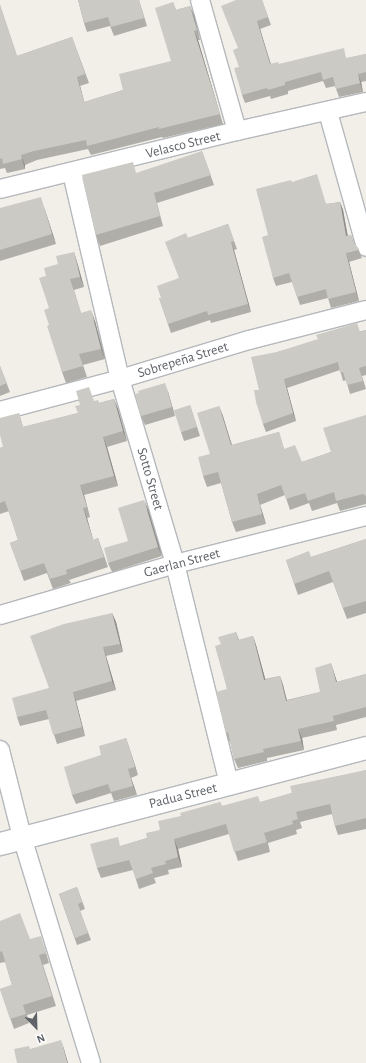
<!DOCTYPE html>
<meta charset="utf-8">
<style>
body{margin:0}
#map{position:relative;width:366px;height:1063px;overflow:hidden;background:#f1efe8;font-family:"Alegreya Sans",sans-serif}
div>[style]{position:absolute}
[style*='--x']{left:calc(var(--x)*1px);top:calc(var(--y)*1px);width:calc(var(--w)*1px);rotate:calc(var(--a)*1deg)}
.roads{filter:drop-shadow(1px 0 #b5b8bc) drop-shadow(-1px 0 #b5b8bc) drop-shadow(0 1px #b5b8bc) drop-shadow(0 -1px #b5b8bc)}
.minor>*{height:18px;margin:-9px;padding:0 9px;transform-origin:9px;border-radius:9px;background:#fff}
.secondary>*{height:22px;margin:-11px;padding:0 11px;transform-origin:11px;border-radius:11px;background:#fff}
.wall>*{inset:0;background:#afaea9}
.shaded-wall>*{inset:0;background:#8f8d8a}
.building>*{inset:0;background:#cccac5;transform-origin:0 0}
span{translate:-50% -50%;white-space:nowrap;text-align:center;line-height:1.15;-webkit-text-stroke:3.5px #fff;paint-order:stroke}
.street-label{font-size:14px;color:#5f6368}
.north{position:absolute;left:16px;top:1007px;width:40px;height:40px;-webkit-text-stroke:3px #fff;paint-order:stroke;rotate:157deg;font-size:11px;font-weight:700;line-height:16px;text-align:center;color:#5f6368}
.north::after{content:'';display:block;margin:auto;width:14px;height:18px;background:#5f6368;clip-path:polygon(50% 0,100% 100%,50% 72%,0 100%)}
</style>
<div id="map">
<div class="roads">
<div class="minor">
<i style="--x:200;--y:0;--w:136;--a:74.2"></i>
<i style="--x:328;--y:112;--w:140;--a:74.3"></i>
<i style="--x:72;--y:173;--w:212;--a:76.9"></i>
<i style="--x:120;--y:379;--w:193;--a:73.4"></i>
<i style="--x:175;--y:564;--w:227;--a:76.2"></i>
<i style="--x:0;--y:189;--w:244;--a:-13.8"></i>
<i style="--x:237;--y:131;--w:132;--a:-12.7"></i>
<i style="--x:0;--y:411;--w:124;--a:-14.9"></i>
<i style="--x:120;--y:379;--w:135;--a:-16.8"></i>
<i style="--x:249;--y:340;--w:121;--a:-14.4"></i>
<i style="--x:0;--y:615;--w:182;--a:-16.2"></i>
<i style="--x:175;--y:564;--w:197;--a:-14.1"></i>
<i style="--x:0;--y:750;--w:90;--a:75.8"></i>
<i style="--x:22;--y:837;--w:236;--a:73"></i>
</div>
<div class="secondary">
<i style="--x:0;--y:844;--w:378;--a:-14.7"></i>
</div>
</div>
<div class="wall">
<i style="clip-path:polygon(78px 0,139px 0,147px 26px,114px 36px,110px 26px,87px 32px,84px 23px)"></i>
<i style="clip-path:polygon(262px 0,271px 25px,260px 29px,271px 64px,279px 64px,348px 58px,366px 54px,366px 81px,361px 82px,363px 92px,339px 97px,335px 86px,326px 88px,323px 81px,288px 91px,288px 94px,271px 99px,270px 96px,245px 103px,242px 95px,239px 67px,238px 49px)"></i>
<i style="clip-path:polygon(173px 2px,176px 10px,190px 6px,194px 16px,200px 40px,198px 40px,223px 124px,163px 138px,162px 137px,91px 155px,88px 149px,37px 160px,25px 165px,25px 169px,7px 173px,5px 168px,0 169px,0 5px,17px 56px,72px 37px,89px 83px,80px 86px,84px 102px,123px 90px,171px 61px)"></i>
<i style="clip-path:polygon(202px 151px,214px 185px,157px 203px,163px 226px,100px 246px,96px 235px)"></i>
<i style="clip-path:polygon(292px 182px,327px 204px,340px 202px,343px 210px,348px 236px,351px 235px,354px 243px,358px 248px,362px 258px,349px 262px,359px 301px,331px 308px,328px 298px,300px 305px,292px 282px,276px 286px,273px 278px,268px 235px)"></i>
<i style="clip-path:polygon(44px 207px,56px 244px,0 261px,0 208px)"></i>
<i style="clip-path:polygon(228px 224px,237px 249px,234px 250px,251px 312px,211px 323px,210px 320px,171px 333px,159px 298px,161px 298px,179px 278px,188px 238px)"></i>
<i style="clip-path:polygon(74px 252px,77px 262px,84px 287px,74px 290px,81px 313px,95px 321px,105px 359px,83px 365px,87px 377px,66px 383px,62px 372px,49px 325px,49px 308px,46px 276px)"></i>
<i style="clip-path:polygon(366px 330px,366px 375px,362px 376px,366px 389px,350px 394px,346px 380px,343px 381px,340px 370px,287px 388px,296px 421px,266px 432px,263px 424px,259px 390px,277px 352px)"></i>
<i style="clip-path:polygon(0 366px,10px 392px,0 396px)"></i>
<i style="clip-path:polygon(168px 392px,175px 416px,145px 425px,141px 416px,139px 393px)"></i>
<i style="clip-path:polygon(114px 399px,118px 409px,127px 441px,107px 447px,118px 486px,84px 495px,90px 517px,87px 518px,93px 540px,98px 538px,108px 567px,69px 580px,71px 583px,53px 589px,47px 573px,24px 581px,10px 543px,18px 540px,9px 511px,0 514px,0 448px,3px 447px,19px 413px,23px 427px,78px 413px,94px 401px,99px 403px)"></i>
<i style="clip-path:polygon(190px 405px,200px 436px,184px 441px,181px 432px)"></i>
<i style="clip-path:polygon(219px 406px,232px 445px,279px 432px,284px 449px,302px 462px,331px 452px,366px 415px,366px 504px,340px 511px,337px 503px,312px 511px,309px 503px,290px 510px,285px 495px,260px 505px,266px 524px,236px 532px,232px 522px,221px 483px,207px 487px,203px 476px,210px 454px)"></i>
<i style="clip-path:polygon(148px 509px,162px 556px,112px 572px,108px 563px,128px 541px)"></i>
<i style="clip-path:polygon(366px 539px,366px 613px,347px 619px,333px 582px,298px 595px,286px 560px,311px 557px)"></i>
<i style="clip-path:polygon(112px 613px,116px 622px,123px 652px,106px 656px,116px 690px,76px 701px,85px 736px,57px 744px,49px 719px,20px 726px,17px 717px,49px 688px)"></i>
<i style="clip-path:polygon(236px 632px,239px 640px,253px 636px,256px 645px,265px 679px,280px 676px,283px 685px,287px 700px,320px 692px,331px 663px,337px 682px,366px 674px,366px 717px,336px 725px,337px 730px,302px 738px,304px 750px,267px 758px,267px 761px,238px 768px,234px 759px,230px 741px,229px 742px,226px 733px,227px 689px,221px 644px)"></i>
<i style="clip-path:polygon(126px 738px,138px 775px,131px 778px,137px 795px,114px 801px,111px 793px,76px 804px,72px 795px,101px 755px)"></i>
<i style="clip-path:polygon(366px 770px,366px 829px,338px 835px,335px 826px,332px 814px,300px 822px,302px 828px,296px 830px,297px 834px,268px 843px,270px 852px,238px 861px,229px 834px,178px 849px,182px 867px,168px 870px,169px 874px,154px 878px,156px 883px,139px 889px,133px 870px,101px 878px,97px 868px,121px 846px,147px 838px,181px 816px,220px 802px,222px 806px,261px 802px,292px 793px)"></i>
<i style="clip-path:polygon(77px 887px,85px 909px,80px 911px,91px 940px,77px 945px,59px 894px)"></i>
<i style="clip-path:polygon(0 921px,30px 939px,44px 946px,49px 963px,43px 965px,56px 1006px,27px 1015px,29px 1023px,14px 1029px,0 989px,12px 985px,5px 962px,0 963px)"></i>
</div>
<div class="shaded-wall">
<i style="clip-path:polygon(190px 6px,194px 16px,200px 40px,197px 30px)"></i>
<i style="clip-path:polygon(257px 21px,260px 29px,273px 73px,270px 64px)"></i>
<i style="clip-path:polygon(194px 31px,198px 40px,223px 124px,220px 114px)"></i>
<i style="clip-path:polygon(358px 74px,361px 82px,363px 92px,360px 83px)"></i>
<i style="clip-path:polygon(77px 77px,80px 86px,87px 112px,84px 102px)"></i>
<i style="clip-path:polygon(21px 155px,25px 165px,25px 169px,22px 159px)"></i>
<i style="clip-path:polygon(41px 197px,44px 207px,56px 244px,52px 234px)"></i>
<i style="clip-path:polygon(340px 202px,343px 210px,349px 245px,346px 236px)"></i>
<i style="clip-path:polygon(231px 242px,234px 250px,251px 312px,248px 304px)"></i>
<i style="clip-path:polygon(74px 252px,77px 262px,84px 287px,80px 277px)"></i>
<i style="clip-path:polygon(346px 253px,349px 262px,359px 301px,356px 292px)"></i>
<i style="clip-path:polygon(91px 310px,95px 321px,105px 359px,101px 349px)"></i>
<i style="clip-path:polygon(284px 379px,287px 388px,296px 421px,293px 413px)"></i>
<i style="clip-path:polygon(165px 383px,168px 392px,175px 416px,172px 407px)"></i>
<i style="clip-path:polygon(114px 399px,118px 409px,127px 441px,123px 431px)"></i>
<i style="clip-path:polygon(219px 406px,223px 416px,235px 456px,231px 445px)"></i>
<i style="clip-path:polygon(103px 437px,107px 447px,118px 486px,114px 476px)"></i>
<i style="clip-path:polygon(80px 485px,84px 495px,90px 517px,87px 507px)"></i>
<i style="clip-path:polygon(257px 494px,260px 505px,266px 524px,262px 514px)"></i>
<i style="clip-path:polygon(144px 500px,148px 509px,162px 556px,158px 547px)"></i>
<i style="clip-path:polygon(83px 508px,87px 518px,96px 550px,93px 540px)"></i>
<i style="clip-path:polygon(112px 613px,116px 622px,123px 652px,120px 644px)"></i>
<i style="clip-path:polygon(253px 636px,256px 645px,268px 689px,264px 680px)"></i>
<i style="clip-path:polygon(103px 647px,106px 656px,116px 690px,112px 681px)"></i>
<i style="clip-path:polygon(331px 663px,334px 673px,340px 691px,336px 682px)"></i>
<i style="clip-path:polygon(280px 676px,283px 685px,289px 710px,286px 701px)"></i>
<i style="clip-path:polygon(73px 692px,76px 701px,85px 736px,82px 727px)"></i>
<i style="clip-path:polygon(298px 729px,302px 738px,304px 750px,301px 741px)"></i>
<i style="clip-path:polygon(126px 738px,129px 747px,138px 775px,135px 767px)"></i>
<i style="clip-path:polygon(128px 769px,131px 778px,137px 795px,133px 786px)"></i>
<i style="clip-path:polygon(174px 839px,178px 849px,182px 867px,178px 857px)"></i>
<i style="clip-path:polygon(61px 1040px,64px 1049px,68px 1063px,67px 1063px)"></i>
</div>
<div class="building">
<i style="clip-path:polygon(78px 0,139px 0,144px 18px,111px 27px,108px 17px,84px 23px)"></i>
<i style="clip-path:polygon(236px 0,262px 0,268px 17px,257px 21px,270px 64px,278px 62px,279px 64px,344px 48px,346px 58px,366px 54px,366px 72px,358px 74px,360px 83px,336px 89px,333px 77px,323px 80px,321px 72px,285px 82px,285px 85px,268px 90px,267px 88px,242px 95px,234px 68px,239px 67px,233px 50px,238px 48px,221px 6px)"></i>
<i style="clip-path:polygon(173px 2px,176px 10px,190px 6px,197px 30px,194px 31px,220px 114px,159px 129px,159px 127px,87px 146px,86px 140px,34px 151px,21px 155px,22px 159px,3px 164px,2px 158px,0 159px,0 5px,17px 56px,72px 37px,85px 74px,77px 77px,84px 102px,123px 90px,119px 74px,171px 61px,155px 8px)"></i>
<i style="clip-path:polygon(202px 151px,211px 175px,154px 193px,160px 216px,96px 235px,82px 175px,133px 162px,136px 173px)"></i>
<i style="clip-path:polygon(317px 174px,326px 204px,340px 202px,346px 236px,351px 235px,353px 242px,358px 248px,359px 250px,346px 253px,356px 292px,328px 299px,326px 289px,297px 297px,289px 273px,273px 278px,262px 237px,268px 235px,256px 189px,291px 180px,292px 182px)"></i>
<i style="clip-path:polygon(41px 197px,52px 234px,0 250px,0 208px)"></i>
<i style="clip-path:polygon(228px 224px,234px 241px,231px 242px,248px 304px,208px 315px,207px 311px,168px 324px,159px 298px,161px 298px,157px 286px,179px 278px,165px 242px,186px 233px,188px 238px)"></i>
<i style="clip-path:polygon(74px 252px,80px 277px,70px 279px,81px 313px,91px 310px,101px 349px,79px 354px,83px 366px,62px 372px,47px 326px,49px 325px,44px 310px,49px 308px,39px 278px,46px 276px,44px 268px,58px 264px,56px 256px)"></i>
<i style="clip-path:polygon(357px 323px,360px 332px,366px 330px,366px 366px,359px 368px,363px 381px,347px 385px,343px 372px,340px 373px,338px 362px,284px 379px,293px 413px,263px 424px,256px 402px,254px 390px,259px 390px,251px 357px,277px 352px,318px 339px,316px 335px)"></i>
<i style="clip-path:polygon(0 366px,7px 383px,0 386px)"></i>
<i style="clip-path:polygon(165px 383px,172px 407px,141px 416px,135px 394px,139px 393px,138px 391px)"></i>
<i style="clip-path:polygon(89px 387px,94px 401px,98px 400px,99px 403px,114px 399px,123px 431px,103px 437px,114px 476px,80px 485px,87px 507px,83px 508px,93px 540px,98px 538px,104px 557px,66px 570px,67px 574px,50px 579px,44px 563px,20px 571px,10px 543px,18px 540px,5px 501px,0 503px,0 448px,3px 447px,0 435px,0 418px,19px 413px,23px 427px,78px 413px,75px 406px,80px 405px,76px 391px)"></i>
<i style="left:190px;top:405px;width:23px;height:17px;rotate:72deg"></i>
<i style="clip-path:polygon(219px 406px,231px 445px,279px 432px,284px 449px,295px 445px,302px 462px,331px 452px,323px 428px,366px 415px,366px 496px,363px 494px,336px 501px,334px 492px,308px 501px,305px 493px,286px 499px,281px 485px,257px 494px,262px 514px,232px 522px,218px 472px,203px 476px,198px 457px,210px 454px,197px 413px)"></i>
<i style="clip-path:polygon(144px 500px,158px 547px,108px 563px,104px 548px,128px 541px,118px 508px)"></i>
<i style="clip-path:polygon(366px 539px,366px 601px,343px 608px,329px 571px,294px 584px,286px 560px,309px 551px,311px 557px)"></i>
<i style="clip-path:polygon(112px 613px,120px 644px,103px 647px,112px 681px,73px 692px,82px 727px,53px 735px,46px 710px,17px 717px,12px 698px,49px 688px,30px 636px,64px 624px)"></i>
<i style="clip-path:polygon(236px 632px,238px 640px,253px 636px,264px 680px,280px 676px,286px 701px,320px 692px,315px 668px,331px 663px,336px 682px,366px 674px,366px 707px,333px 716px,334px 721px,298px 729px,301px 741px,263px 749px,264px 752px,234px 759px,228px 732px,226px 733px,216px 692px,227px 689px,215px 646px,221px 644px,218px 637px)"></i>
<i style="clip-path:polygon(126px 738px,135px 767px,128px 769px,133px 786px,111px 792px,108px 784px,72px 795px,64px 767px,101px 755px,99px 746px)"></i>
<i style="clip-path:polygon(366px 770px,366px 818px,335px 826px,330px 804px,296px 812px,298px 819px,292px 821px,293px 824px,264px 833px,267px 842px,234px 852px,226px 824px,174px 839px,178px 857px,165px 861px,166px 864px,151px 868px,153px 873px,136px 879px,129px 860px,97px 868px,90px 844px,118px 837px,120px 846px,147px 838px,146px 833px,160px 830px,158px 821px,181px 816px,180px 813px,220px 802px,222px 806px,258px 796px,260px 802px,292px 793px,290px 786px)"></i>
<i style="clip-path:polygon(77px 887px,82px 902px,78px 904px,88px 933px,75px 938px,59px 894px)"></i>
<i style="clip-path:polygon(20px 913px,30px 939px,41px 936px,46px 953px,39px 955px,52px 996px,23px 1005px,26px 1014px,10px 1019px,0 989px,12px 985px,2px 951px,0 952px,0 921px)"></i>
<i style="clip-path:polygon(61px 1040px,67px 1063px,17px 1063px,14px 1049px,29px 1046px,30px 1049px)"></i>
</div>
<div class="street-label">
<span style="left:183px;top:145px;rotate:-14deg">Velasco Street</span>
<span style="left:183px;top:360px;rotate:-17deg">Sobrepeña Street</span>
<span style="left:150px;top:479px;rotate:74deg">Sotto Street</span>
<span style="left:182px;top:563px;rotate:-15deg">Gaerlan Street</span>
<span style="left:183px;top:796px;rotate:-14deg">Padua Street</span>
</div>
<div class="north">N</div>
</div>
